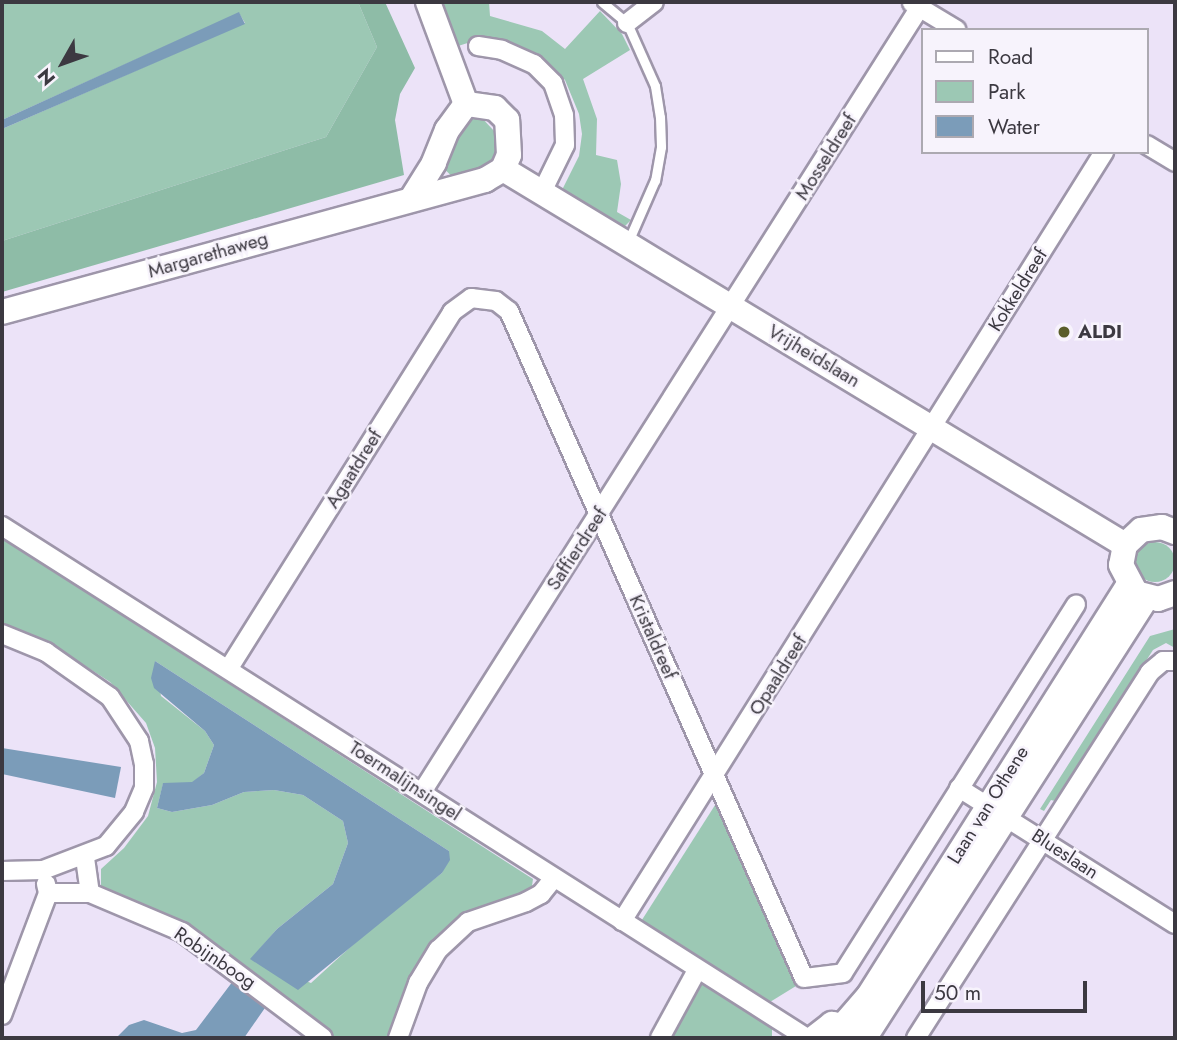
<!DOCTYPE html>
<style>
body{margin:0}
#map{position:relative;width:1177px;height:1040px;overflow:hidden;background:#ece3f8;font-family:Jost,sans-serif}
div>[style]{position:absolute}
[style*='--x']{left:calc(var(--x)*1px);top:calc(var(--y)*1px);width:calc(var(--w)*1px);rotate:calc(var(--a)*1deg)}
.green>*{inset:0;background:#9cc8b4}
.round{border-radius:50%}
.forest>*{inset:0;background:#8ebca7}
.water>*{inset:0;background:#7b9cb9}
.roads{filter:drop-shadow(2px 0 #9e96aa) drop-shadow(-2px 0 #9e96aa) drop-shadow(0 2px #9e96aa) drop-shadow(0 -2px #9e96aa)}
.lane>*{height:9px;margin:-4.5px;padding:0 4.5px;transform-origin:4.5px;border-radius:4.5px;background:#fff}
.street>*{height:18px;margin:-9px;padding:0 9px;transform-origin:9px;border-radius:9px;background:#fff}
.secondary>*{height:24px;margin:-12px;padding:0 12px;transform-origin:12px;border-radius:12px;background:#fff}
.dots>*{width:19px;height:19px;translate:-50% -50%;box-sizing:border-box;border:4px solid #f7f3fc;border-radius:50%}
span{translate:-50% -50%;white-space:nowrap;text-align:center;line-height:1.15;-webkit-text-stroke:5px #f7f3fc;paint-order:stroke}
.street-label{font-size:19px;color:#3c3941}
.poi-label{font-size:19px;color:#3c3941;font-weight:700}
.left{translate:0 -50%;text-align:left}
.frame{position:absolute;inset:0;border:4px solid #3c3941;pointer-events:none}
.legend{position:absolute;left:921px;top:28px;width:228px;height:126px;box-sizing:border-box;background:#f7f3fc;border:2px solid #aca9b1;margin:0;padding:9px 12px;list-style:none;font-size:21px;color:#3c3941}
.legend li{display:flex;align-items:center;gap:14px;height:35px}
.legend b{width:35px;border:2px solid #aca9b1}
.north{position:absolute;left:28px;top:28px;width:70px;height:70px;-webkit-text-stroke:5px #f7f3fc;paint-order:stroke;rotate:230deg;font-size:19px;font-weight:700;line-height:28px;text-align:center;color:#3c3941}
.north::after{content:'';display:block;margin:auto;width:24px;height:32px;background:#3c3941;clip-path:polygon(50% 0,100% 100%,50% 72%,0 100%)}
.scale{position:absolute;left:921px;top:981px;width:166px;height:32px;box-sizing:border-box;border:4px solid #3c3941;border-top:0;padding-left:9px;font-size:21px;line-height:24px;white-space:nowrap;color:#3c3941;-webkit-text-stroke:5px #f7f3fc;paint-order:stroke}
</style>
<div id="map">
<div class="green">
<i style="clip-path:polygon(2px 2px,358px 2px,377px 47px,326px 137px,2px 241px,2px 129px,245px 23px,239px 13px,2px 120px)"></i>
<i style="clip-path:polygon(436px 2px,489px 2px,490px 16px,542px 31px,565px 49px,600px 11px,622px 34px,630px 50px,583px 79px,597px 119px,596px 155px,617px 160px,621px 184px,617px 212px,631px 220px,620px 231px,560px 194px,579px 156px,582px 134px,579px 114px,565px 80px,542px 58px,509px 43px,477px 40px,455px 47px)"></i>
<i style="clip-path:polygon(480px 116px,495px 132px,499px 155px,494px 164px,458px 182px,440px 165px,467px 117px)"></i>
<i style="clip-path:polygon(evenodd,2px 538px,533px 879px,532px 886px,525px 895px,470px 916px,386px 1038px,331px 1038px,309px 1015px,222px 953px,101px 888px,101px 869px,124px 848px,148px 816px,157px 782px,155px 748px,146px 723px,110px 682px,47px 641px,2px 623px,2px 538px,155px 661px,449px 851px,442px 873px,380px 920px,311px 983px,251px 959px,277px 929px,333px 884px,348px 843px,343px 821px,303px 795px,274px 790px,244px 792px,212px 805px,172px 812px,157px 808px,163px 784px,192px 783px,204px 773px,214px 745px,205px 731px,161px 696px,155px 661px)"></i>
<i class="round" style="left:1135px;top:542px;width:40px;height:40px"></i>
<i style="clip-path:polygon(1175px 629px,1175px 648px,1166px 643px,1153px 650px,1055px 801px,1051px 800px,1044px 811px,1040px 809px,1150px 636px)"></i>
<i style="clip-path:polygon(717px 802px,796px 986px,770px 1002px,640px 923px)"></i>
<i style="clip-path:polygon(699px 979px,772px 1025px,772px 1038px,672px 1038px)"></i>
</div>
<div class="forest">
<i style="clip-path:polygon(358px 2px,385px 2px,415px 68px,400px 94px,395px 120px,404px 175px,2px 292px,2px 241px,326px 137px,377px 47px)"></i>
</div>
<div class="water">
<i style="clip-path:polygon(239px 12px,245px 24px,2px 129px,2px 120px)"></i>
<i style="clip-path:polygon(155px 661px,449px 851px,450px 860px,442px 873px,298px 990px,250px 959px,277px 929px,333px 884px,348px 843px,343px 821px,303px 795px,274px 790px,244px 792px,212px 805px,172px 812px,157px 808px,163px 783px,192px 782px,204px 773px,214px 745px,205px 731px,154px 688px,151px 678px)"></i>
<i style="clip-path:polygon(2px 748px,121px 767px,115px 798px,2px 774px)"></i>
<i style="clip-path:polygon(233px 981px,267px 1005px,244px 1038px,116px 1038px,129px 1025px,144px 1020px,182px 1033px,196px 1030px)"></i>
</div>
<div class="roads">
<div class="lane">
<i style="--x:602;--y:2;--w:33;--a:40"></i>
<i style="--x:627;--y:23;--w:69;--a:66"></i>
<i style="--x:655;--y:86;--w:31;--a:81"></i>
<i style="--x:660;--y:117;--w:30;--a:88"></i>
<i style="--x:661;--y:147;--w:34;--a:100"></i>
<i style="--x:655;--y:180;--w:70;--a:113.6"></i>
</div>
<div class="street">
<i style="--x:912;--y:3;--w:52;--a:31"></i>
<i style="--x:627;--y:23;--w:34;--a:-38"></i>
<i style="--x:478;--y:46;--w:24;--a:9"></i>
<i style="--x:502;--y:50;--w:35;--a:24"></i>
<i style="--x:534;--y:64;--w:27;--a:45"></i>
<i style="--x:553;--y:83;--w:34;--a:71"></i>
<i style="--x:564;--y:115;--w:30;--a:88"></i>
<i style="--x:565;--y:145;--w:55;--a:116.1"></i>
<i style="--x:1147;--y:145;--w:33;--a:31"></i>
<i style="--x:2;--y:526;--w:954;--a:32.46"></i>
<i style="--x:2;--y:634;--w:48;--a:22.2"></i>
<i style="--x:46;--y:652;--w:78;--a:35.1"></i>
<i style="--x:110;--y:697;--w:53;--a:56.6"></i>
<i style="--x:139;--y:741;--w:24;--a:78"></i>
<i style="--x:144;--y:764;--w:24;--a:90"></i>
<i style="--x:144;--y:788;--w:26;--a:113"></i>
<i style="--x:134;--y:812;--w:44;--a:129.5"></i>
<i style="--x:106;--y:846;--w:67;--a:159.1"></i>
<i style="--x:43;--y:870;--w:41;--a:178.6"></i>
<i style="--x:229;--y:668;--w:420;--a:-57.9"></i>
<i style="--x:452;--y:312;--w:24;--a:-36"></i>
<i style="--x:471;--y:298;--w:25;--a:7"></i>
<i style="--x:496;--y:301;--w:16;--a:38"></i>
<i style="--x:509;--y:311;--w:729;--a:66.14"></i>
<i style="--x:804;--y:978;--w:39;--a:-7"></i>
<i style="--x:843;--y:973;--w:436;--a:-57.7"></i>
<i style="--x:959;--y:788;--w:255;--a:32.2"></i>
<i style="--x:422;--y:792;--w:930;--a:-57.61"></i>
<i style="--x:85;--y:858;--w:35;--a:82"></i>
<i style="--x:90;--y:893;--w:100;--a:23"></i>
<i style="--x:182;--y:932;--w:176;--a:36.9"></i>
<i style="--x:46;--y:884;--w:9;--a:77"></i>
<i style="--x:48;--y:893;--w:42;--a:0"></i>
<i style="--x:622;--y:921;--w:908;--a:-57.92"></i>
<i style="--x:2;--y:1015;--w:130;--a:-69.3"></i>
<i style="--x:398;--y:1038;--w:59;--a:-70"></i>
<i style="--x:418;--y:983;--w:39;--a:-59"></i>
<i style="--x:438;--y:950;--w:41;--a:-43"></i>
<i style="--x:468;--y:922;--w:61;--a:-19"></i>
<i style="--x:526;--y:902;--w:17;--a:-28"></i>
<i style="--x:541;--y:894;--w:21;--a:-51"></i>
<i style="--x:660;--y:1038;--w:77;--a:-61.4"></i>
<i style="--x:916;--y:1038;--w:434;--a:-57.4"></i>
<i style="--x:1150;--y:672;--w:17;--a:-40"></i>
<i style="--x:1163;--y:661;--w:12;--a:0"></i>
</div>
<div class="secondary">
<i style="--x:428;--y:2;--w:109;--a:69.6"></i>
<i style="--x:503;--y:169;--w:727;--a:31.15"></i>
<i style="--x:2;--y:312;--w:501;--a:-15.29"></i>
<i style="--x:485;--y:180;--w:21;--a:-31"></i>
<i style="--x:503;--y:169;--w:15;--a:-67"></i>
<i style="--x:509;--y:155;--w:35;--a:-93"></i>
<i style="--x:507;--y:120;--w:17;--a:-135"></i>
<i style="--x:495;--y:108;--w:29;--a:-172"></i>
<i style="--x:466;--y:104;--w:32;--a:126"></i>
<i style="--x:447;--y:130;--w:35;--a:112"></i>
<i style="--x:434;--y:163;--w:39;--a:122"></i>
<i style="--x:1175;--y:532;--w:14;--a:-159"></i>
<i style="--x:1162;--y:527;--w:21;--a:172"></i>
<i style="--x:1141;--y:530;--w:22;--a:137"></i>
<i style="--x:1125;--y:545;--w:20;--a:101"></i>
<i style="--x:1121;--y:565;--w:32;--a:62"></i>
<i style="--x:1136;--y:593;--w:23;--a:15"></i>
<i style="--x:1158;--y:599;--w:18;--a:-19"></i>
<i style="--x:845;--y:1023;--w:35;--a:-49"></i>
<i style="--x:868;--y:997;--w:487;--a:-57.7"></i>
<i style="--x:867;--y:1034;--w:519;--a:-57.35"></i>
<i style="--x:814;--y:1038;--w:23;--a:-38"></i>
<i style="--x:832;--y:1024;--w:27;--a:8"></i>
</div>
</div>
<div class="dots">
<i style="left:1064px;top:332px;background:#5a5d2a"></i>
</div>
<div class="street-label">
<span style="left:826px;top:157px;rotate:-58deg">Mosseldreef</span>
<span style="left:208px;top:255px;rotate:-16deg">Margarethaweg</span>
<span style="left:1018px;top:290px;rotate:-58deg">Kokkeldreef</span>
<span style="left:814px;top:356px;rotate:31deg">Vrijheidslaan</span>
<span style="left:354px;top:469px;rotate:-58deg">Agaatdreef</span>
<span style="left:577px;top:549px;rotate:-57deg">Saffierdreef</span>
<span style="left:653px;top:637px;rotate:66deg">Kristaldreef</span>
<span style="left:778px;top:675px;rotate:-58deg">Opaaldreef</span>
<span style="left:405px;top:781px;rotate:33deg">Toermalijnsingel</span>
<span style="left:988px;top:805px;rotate:-58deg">Laan van Othene</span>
<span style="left:1065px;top:854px;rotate:33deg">Blueslaan</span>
<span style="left:215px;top:958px;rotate:34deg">Robijnboog</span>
</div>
<div class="poi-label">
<span class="left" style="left:1078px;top:332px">ALDI</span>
</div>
<div class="frame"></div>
<ul class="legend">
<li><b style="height:9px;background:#fff"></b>Road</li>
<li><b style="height:19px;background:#9cc8b4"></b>Park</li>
<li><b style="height:19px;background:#7b9cb9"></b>Water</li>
</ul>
<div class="north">N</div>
<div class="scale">50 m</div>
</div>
